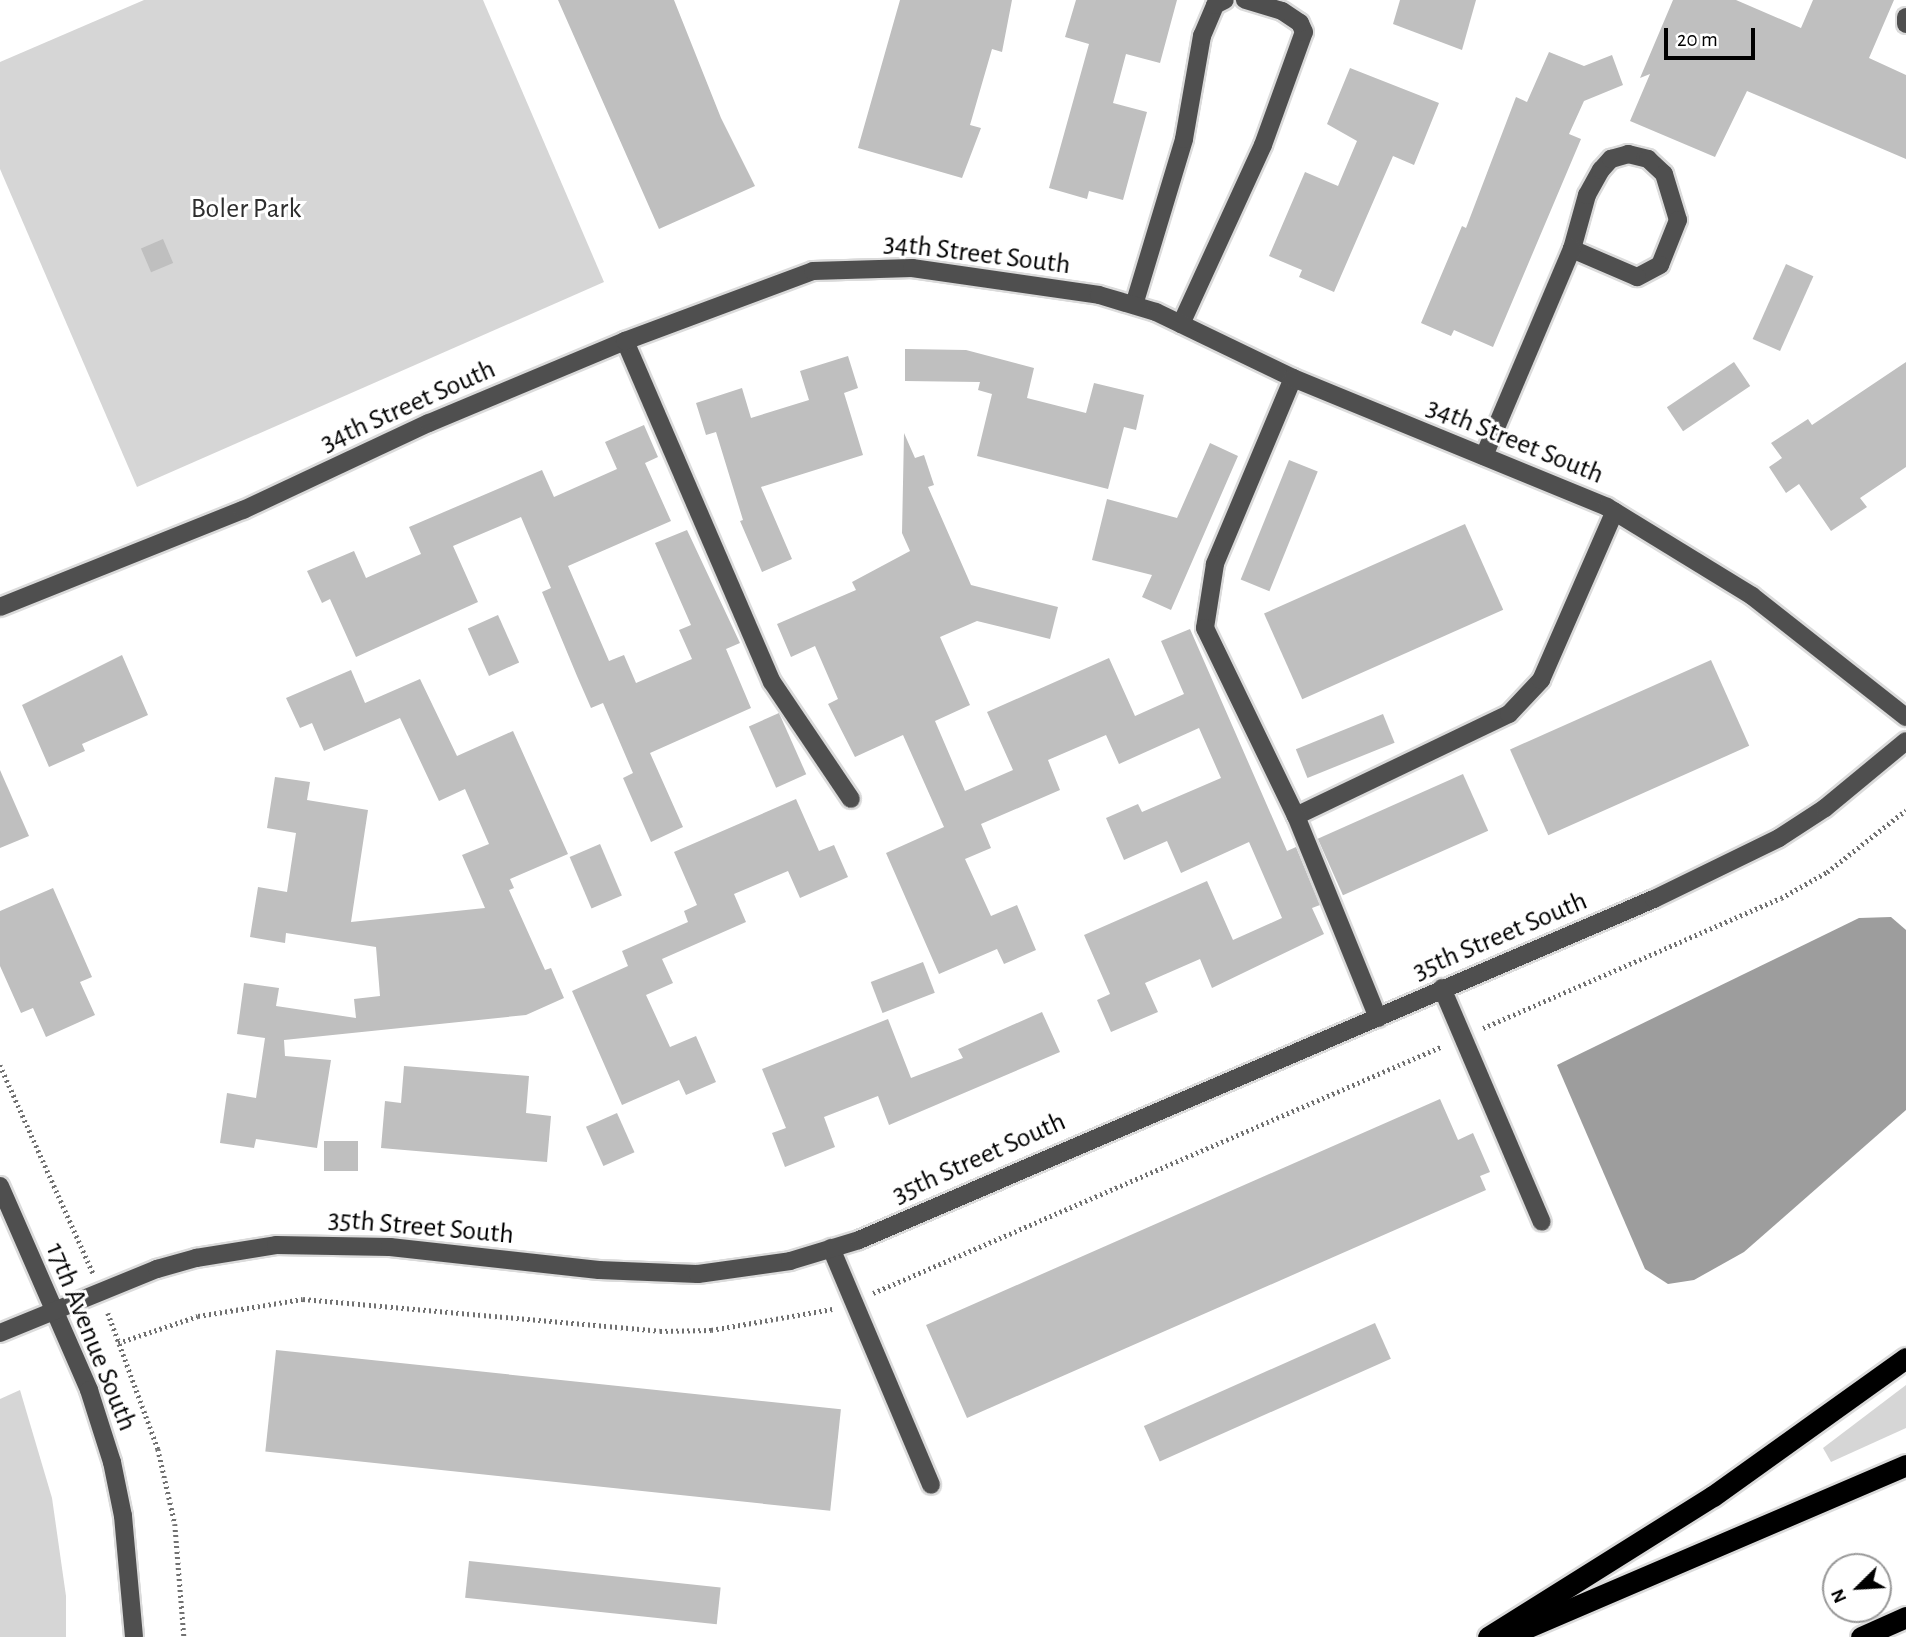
<!DOCTYPE html>
<style>
body{margin:0}
#map{position:relative;width:1906px;height:1637px;overflow:hidden;background:#fff;font-family:"Alegreya Sans",sans-serif}
div>[style]{position:absolute}
[style*='--x']{left:calc(var(--x)*1px);top:calc(var(--y)*1px);width:calc(var(--w)*1px);rotate:calc(var(--a)*1deg)}
.green>*{inset:0;background:#d6d6d6}
.water>*{inset:0;background:#9d9d9d}
.building>*{inset:0;background:#bfbfbf;transform-origin:0 0}
.path>*{height:4.5px;margin-top:-2.25px;transform-origin:0;background:repeating-linear-gradient(90deg,#717171 0 2px,transparent 0 5.5px)}
.roads{filter:drop-shadow(2px 0 #dbdbdb) drop-shadow(-2px 0 #dbdbdb) drop-shadow(0 2px #dbdbdb) drop-shadow(0 -2px #dbdbdb)}
.minor>*{height:18px;margin:-9px;padding:0 9px;transform-origin:9px;border-radius:9px;background:#4f4f4f}
.highway>*{height:21px;margin:-10.5px;padding:0 10.5px;transform-origin:10.5px;border-radius:10.5px;background:#000}
span{translate:-50% -50%;white-space:nowrap;text-align:center;line-height:1.15;-webkit-text-stroke:6px #fff;paint-order:stroke}
.park-label{font-size:28px;color:#2d2d2d}
.street-label{font-size:28px;color:#000}
.north{position:absolute;left:1822px;top:1553px;width:70px;height:70px;box-sizing:border-box;background:#fff;border:2px solid #999;border-radius:50%;rotate:246deg;font-size:19px;font-weight:700;line-height:28px;text-align:center;color:#000}
.north::after{content:'';display:block;margin:auto;width:24px;height:32px;background:#000;clip-path:polygon(50% 0,100% 100%,50% 72%,0 100%)}
.scale{position:absolute;left:1664px;top:28px;width:91px;height:32px;box-sizing:border-box;border:4px solid #000;border-top:0;padding-left:9px;font-size:21px;line-height:24px;white-space:nowrap;color:#000;-webkit-text-stroke:5px #fff;paint-order:stroke}
</style>
<div id="map">
<div class="green">
<i style="clip-path:polygon(144px 0,483px 0,604px 282px,137px 487px,0 169px,0 62px)"></i>
<i style="clip-path:polygon(1906px 1385px,1906px 1428px,1831px 1462px,1823px 1448px)"></i>
<i style="clip-path:polygon(20px 1390px,52px 1498px,66px 1596px,66px 1637px,0 1637px,0 1399px)"></i>
</div>
<div class="water">
<i style="clip-path:polygon(1891px 917px,1906px 930px,1906px 1110px,1744px 1252px,1694px 1280px,1668px 1284px,1645px 1269px,1557px 1065px,1859px 918px)"></i>
</div>
<div class="building">
<i style="clip-path:polygon(558px 0,674px 0,721px 118px,755px 186px,659px 229px)"></i>
<i style="clip-path:polygon(900px 0,1012px 0,1002px 52px,992px 49px,970px 125px,981px 128px,962px 178px,858px 148px)"></i>
<i style="clip-path:polygon(1076px 0,1177px 0,1160px 63px,1126px 54px,1113px 103px,1147px 112px,1123px 200px,1089px 191px,1087px 199px,1049px 188px,1089px 44px,1065px 37px)"></i>
<i style="clip-path:polygon(1400px 0,1476px 0,1462px 50px,1393px 24px)"></i>
<i style="clip-path:polygon(1673px 0,1736px 0,1801px 28px,1813px 0,1894px 0,1869px 58px,1906px 75px,1906px 159px,1747px 91px,1715px 157px,1630px 121px,1650px 74px,1640px 78px)"></i>
<i style="clip-path:polygon(1549px 52px,1584px 66px,1612px 55px,1623px 85px,1584px 101px,1569px 134px,1581px 139px,1493px 347px,1454px 330px,1451px 336px,1421px 323px,1462px 226px,1466px 228px,1516px 97px,1527px 102px)"></i>
<i style="clip-path:polygon(1350px 68px,1439px 103px,1414px 165px,1393px 156px,1334px 292px,1299px 277px,1302px 270px,1269px 256px,1305px 172px,1338px 186px,1357px 141px,1327px 124px)"></i>
<i style="left:163px;top:239px;width:26px;height:24px;rotate:67deg"></i>
<i style="left:1786px;top:264px;width:30px;height:82px;rotate:24deg"></i>
<i style="clip-path:polygon(905px 349px,966px 350px,1034px 368px,1027px 398px,1086px 413px,1094px 383px,1144px 395px,1136px 430px,1124px 427px,1108px 489px,977px 456px,992px 394px,978px 390px,980px 382px,905px 381px)"></i>
<i style="clip-path:polygon(848px 356px,858px 388px,844px 393px,863px 455px,761px 487px,792px 559px,762px 572px,740px 521px,743px 520px,716px 432px,706px 435px,696px 403px,742px 388px,751px 418px,809px 400px,800px 371px)"></i>
<i style="left:1734px;top:362px;width:29px;height:81px;rotate:56deg"></i>
<i style="clip-path:polygon(1906px 362px,1906px 467px,1860px 498px,1867px 507px,1831px 531px,1799px 484px,1786px 493px,1769px 467px,1782px 458px,1771px 443px,1808px 419px,1812px 425px)"></i>
<i style="clip-path:polygon(644px 425px,658px 457px,645px 463px,671px 521px,568px 566px,609px 661px,624px 655px,636px 683px,692px 659px,679px 630px,691px 625px,655px 543px,687px 530px,740px 643px,726px 649px,751px 708px,650px 753px,683px 827px,651px 842px,623px 778px,633px 773px,603px 703px,591px 708px,577px 676px,542px 592px,551px 588px,521px 517px,453px 546px,478px 602px,356px 657px,330px 599px,322px 603px,307px 571px,354px 551px,366px 578px,421px 554px,409px 527px,542px 470px,554px 497px,617px 469px,605px 442px)"></i>
<i style="clip-path:polygon(904px 433px,915px 458px,924px 455px,934px 485px,928px 487px,971px 585px,1058px 607px,1050px 639px,977px 621px,940px 637px,970px 705px,935px 721px,965px 791px,1013px 770px,987px 712px,1109px 658px,1135px 716px,1184px 694px,1161px 641px,1190px 629px,1287px 851px,1296px 847px,1320px 905px,1312px 908px,1324px 934px,1212px 988px,1200px 959px,1145px 983px,1158px 1012px,1111px 1032px,1097px 1000px,1110px 994px,1084px 935px,1207px 881px,1233px 940px,1282px 918px,1249px 842px,1181px 873px,1167px 841px,1124px 860px,1106px 818px,1138px 804px,1142px 812px,1221px 778px,1199px 728px,1119px 764px,1106px 735px,1048px 760px,1060px 790px,981px 824px,991px 848px,965px 859px,991px 916px,1017px 905px,1036px 950px,1004px 964px,997px 949px,939px 974px,886px 853px,944px 827px,903px 735px,855px 757px,828px 704px,838px 699px,815px 646px,791px 657px,777px 624px,856px 590px,852px 582px,910px 551px,902px 533px)"></i>
<i style="clip-path:polygon(1210px 443px,1238px 456px,1171px 610px,1142px 597px,1152px 575px,1092px 560px,1107px 499px,1177px 518px)"></i>
<i style="left:1289px;top:460px;width:31px;height:129px;rotate:22deg"></i>
<i style="left:1465px;top:524px;width:94px;height:220px;rotate:66deg"></i>
<i style="left:498px;top:615px;width:52px;height:33px;rotate:66deg"></i>
<i style="clip-path:polygon(122px 655px,148px 715px,82px 744px,85px 751px,49px 767px,22px 705px)"></i>
<i style="left:1711px;top:660px;width:94px;height:220px;rotate:66deg"></i>
<i style="clip-path:polygon(351px 670px,365px 703px,420px 679px,457px 756px,513px 731px,568px 854px,510px 879px,514px 888px,509px 890px,545px 970px,551px 968px,564px 998px,526px 1015px,284px 1040px,285px 1056px,331px 1060px,317px 1148px,256px 1139px,254px 1148px,220px 1143px,227px 1093px,256px 1098px,265px 1038px,237px 1034px,244px 983px,279px 988px,276px 1006px,356px 1018px,354px 999px,380px 996px,376px 947px,286px 933px,285px 943px,250px 937px,258px 887px,287px 892px,296px 833px,267px 828px,275px 777px,310px 782px,307px 800px,368px 810px,351px 922px,485px 908px,462px 855px,489px 844px,465px 789px,439px 801px,400px 718px,324px 751px,312px 723px,300px 728px,286px 698px)"></i>
<i style="left:779px;top:713px;width:67px;height:33px;rotate:66deg"></i>
<i style="left:1383px;top:714px;width:31px;height:94px;rotate:68deg"></i>
<i style="clip-path:polygon(0 770px,29px 836px,0 848px)"></i>
<i style="left:1463px;top:774px;width:62px;height:159px;rotate:66deg"></i>
<i style="clip-path:polygon(796px 799px,819px 851px,834px 845px,848px 877px,800px 898px,788px 871px,734px 894px,746px 922px,662px 959px,673px 983px,646px 995px,670px 1047px,696px 1036px,716px 1082px,686px 1095px,679px 1080px,622px 1105px,572px 991px,628px 966px,622px 951px,688px 922px,684px 911px,697px 905px,674px 852px)"></i>
<i style="left:600px;top:844px;width:56px;height:33px;rotate:67deg"></i>
<i style="clip-path:polygon(53px 888px,92px 977px,80px 982px,95px 1015px,46px 1037px,33px 1008px,21px 1013px,0 966px,0 911px)"></i>
<i style="left:923px;top:962px;width:33px;height:56px;rotate:69deg"></i>
<i style="clip-path:polygon(1042px 1012px,1060px 1052px,889px 1125px,878px 1096px,824px 1117px,835px 1147px,785px 1167px,772px 1133px,786px 1128px,762px 1069px,888px 1019px,911px 1078px,963px 1058px,958px 1049px)"></i>
<i style="clip-path:polygon(404px 1066px,529px 1076px,526px 1113px,551px 1116px,547px 1162px,381px 1148px,385px 1101px,401px 1103px)"></i>
<i style="clip-path:polygon(1440px 1099px,1458px 1140px,1473px 1133px,1490px 1172px,1480px 1176px,1486px 1190px,967px 1418px,926px 1325px)"></i>
<i style="left:617px;top:1113px;width:43px;height:34px;rotate:66deg"></i>
<i style="left:324px;top:1141px;width:34px;height:30px"></i>
<i style="left:1375px;top:1323px;width:39px;height:253px;rotate:66deg"></i>
<i style="left:276px;top:1350px;width:568px;height:102px;rotate:6deg"></i>
<i style="left:469px;top:1561px;width:253px;height:37px;rotate:6deg"></i>
</div>
<div class="path">
<i style="--x:1483;--y:1028;--w:325;--a:-23.6"></i>
<i style="--x:1781;--y:898;--w:53;--a:-29.5"></i>
<i style="--x:1827;--y:872;--w:100;--a:-38.1"></i>
<i style="--x:0;--y:1065;--w:228;--a:65.9"></i>
<i style="--x:873;--y:1293;--w:621;--a:-23.43"></i>
<i style="--x:108;--y:1313;--w:145;--a:69.8"></i>
<i style="--x:158;--y:1449;--w:77;--a:77.2"></i>
<i style="--x:175;--y:1524;--w:113;--a:85.4"></i>
<i style="--x:118;--y:1343;--w:84;--a:-18.6"></i>
<i style="--x:198;--y:1316;--w:106;--a:-9.2"></i>
<i style="--x:303;--y:1299;--w:358;--a:5.1"></i>
<i style="--x:660;--y:1331;--w:51;--a:-1.1"></i>
<i style="--x:711;--y:1330;--w:123;--a:-9.8"></i>
</div>
<div class="roads">
<div class="minor">
<i style="--x:1906;--y:17;--w:7;--a:90"></i>
<i style="--x:1628;--y:154;--w:21;--a:14"></i>
<i style="--x:1648;--y:159;--w:22;--a:43"></i>
<i style="--x:1664;--y:174;--w:48;--a:73.1"></i>
<i style="--x:1678;--y:220;--w:48;--a:111.8"></i>
<i style="--x:1660;--y:265;--w:26;--a:152"></i>
<i style="--x:1637;--y:277;--w:71;--a:-156.7"></i>
<i style="--x:1572;--y:249;--w:56;--a:-74.5"></i>
<i style="--x:1587;--y:195;--w:29;--a:-61"></i>
<i style="--x:1601;--y:170;--w:15;--a:-48"></i>
<i style="--x:1611;--y:159;--w:18;--a:-16"></i>
<i style="--x:1134;--y:305;--w:173;--a:-73.2"></i>
<i style="--x:1184;--y:139;--w:105;--a:-80.1"></i>
<i style="--x:1202;--y:36;--w:34;--a:-67"></i>
<i style="--x:1215;--y:5;--w:11;--a:-27"></i>
<i style="--x:1181;--y:324;--w:197;--a:-65.4"></i>
<i style="--x:1263;--y:145;--w:120;--a:-70.1"></i>
<i style="--x:1304;--y:32;--w:10;--a:-114"></i>
<i style="--x:1300;--y:23;--w:22;--a:-146"></i>
<i style="--x:1282;--y:11;--w:39;--a:-163"></i>
<i style="--x:625;--y:341;--w:371;--a:66.7"></i>
<i style="--x:772;--y:682;--w:141;--a:56"></i>
<i style="--x:1293;--y:378;--w:202;--a:112.8"></i>
<i style="--x:1215;--y:564;--w:65;--a:98.9"></i>
<i style="--x:1205;--y:628;--w:209;--a:64.2"></i>
<i style="--x:1296;--y:816;--w:236;--a:-25.6"></i>
<i style="--x:1509;--y:714;--w:47;--a:-46.7"></i>
<i style="--x:1541;--y:680;--w:184;--a:-66.4"></i>
<i style="--x:1484;--y:456;--w:225;--a:-67"></i>
<i style="--x:0;--y:607;--w:262;--a:-21.8"></i>
<i style="--x:243;--y:510;--w:205;--a:-25.1"></i>
<i style="--x:429;--y:423;--w:212;--a:-22.7"></i>
<i style="--x:625;--y:341;--w:201;--a:-20.4"></i>
<i style="--x:813;--y:271;--w:99;--a:-1.7"></i>
<i style="--x:912;--y:268;--w:189;--a:8.2"></i>
<i style="--x:1099;--y:295;--w:59;--a:16.6"></i>
<i style="--x:1156;--y:312;--w:152;--a:25.7"></i>
<i style="--x:1293;--y:378;--w:339;--a:22.3"></i>
<i style="--x:1607;--y:507;--w:170;--a:31.5"></i>
<i style="--x:1752;--y:596;--w:196;--a:38.2"></i>
<i style="--x:1296;--y:816;--w:218;--a:67.9"></i>
<i style="--x:1442;--y:988;--w:254;--a:66.9"></i>
<i style="--x:0;--y:1186;--w:223;--a:66.4"></i>
<i style="--x:89;--y:1390;--w:76;--a:72.3"></i>
<i style="--x:112;--y:1462;--w:55;--a:78.5"></i>
<i style="--x:123;--y:1516;--w:121;--a:84.8"></i>
<i style="--x:831;--y:1248;--w:257;--a:67.1"></i>
<i style="--x:0;--y:1333;--w:170;--a:-22.2"></i>
<i style="--x:157;--y:1269;--w:41;--a:-15.8"></i>
<i style="--x:196;--y:1258;--w:81;--a:-9.2"></i>
<i style="--x:276;--y:1245;--w:114;--a:1"></i>
<i style="--x:390;--y:1247;--w:210;--a:6.3"></i>
<i style="--x:599;--y:1270;--w:99;--a:2.3"></i>
<i style="--x:698;--y:1274;--w:93;--a:-8"></i>
<i style="--x:790;--y:1261;--w:72;--a:-16.9"></i>
<i style="--x:859;--y:1240;--w:865;--a:-23.22"></i>
<i style="--x:1654;--y:899;--w:139;--a:-26"></i>
<i style="--x:1779;--y:838;--w:55;--a:-33.1"></i>
<i style="--x:1825;--y:808;--w:105;--a:-39.6"></i>
</div>
<div class="highway">
<i style="--x:1512;--y:1634;--w:429;--a:-23.2"></i>
<i style="--x:1488;--y:1637;--w:266;--a:-32.1"></i>
<i style="--x:1713;--y:1496;--w:237;--a:-35.6"></i>
<i style="--x:1861;--y:1637;--w:49;--a:-24"></i>
</div>
</div>
<div class="park-label">
<span style="left:246px;top:209px">Boler Park</span>
</div>
<div class="street-label">
<span style="left:977px;top:254px;rotate:7deg">34th Street South</span>
<span style="left:408px;top:406px;rotate:-24deg">34th Street South</span>
<span style="left:1515px;top:441px;rotate:22deg">34th Street South</span>
<span style="left:1500px;top:936px;rotate:-23deg">35th Street South</span>
<span style="left:979px;top:1158px;rotate:-24deg">35th Street South</span>
<span style="left:421px;top:1227px;rotate:5deg">35th Street South</span>
<span style="left:91px;top:1337px;rotate:68deg">17th Avenue South</span>
</div>
<div class="north">N</div>
<div class="scale">20 m</div>
</div>
